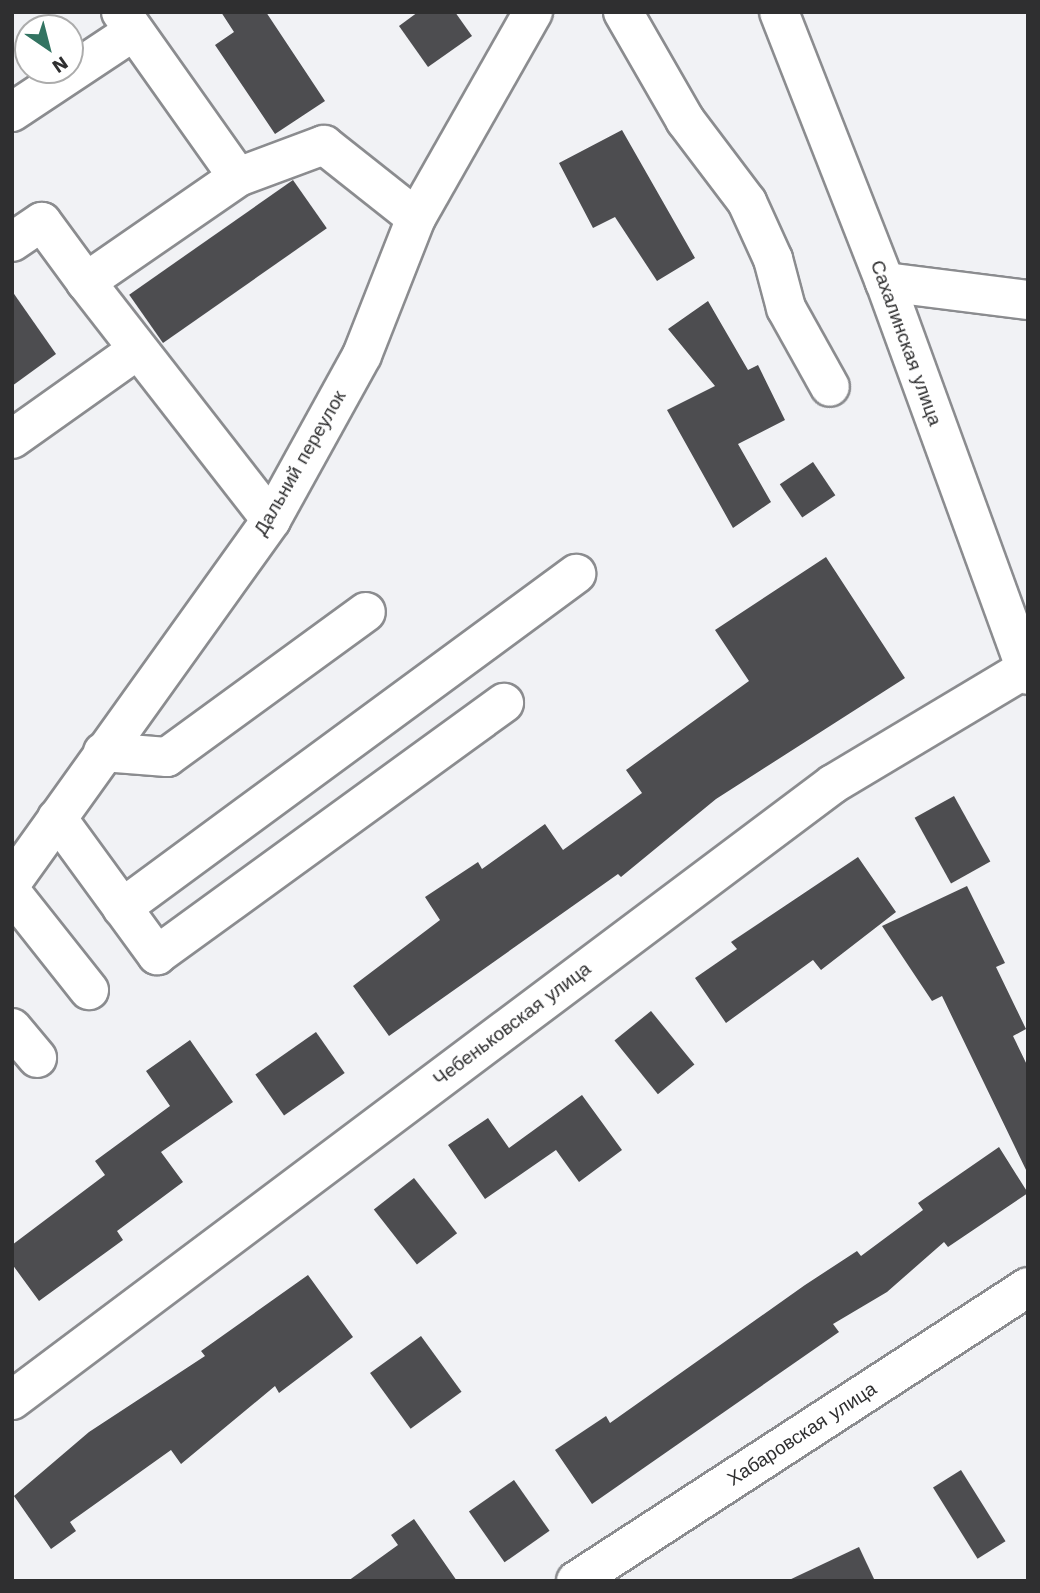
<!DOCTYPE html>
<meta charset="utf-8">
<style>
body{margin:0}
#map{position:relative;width:1040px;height:1593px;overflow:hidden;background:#f1f2f5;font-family:"Work Sans",sans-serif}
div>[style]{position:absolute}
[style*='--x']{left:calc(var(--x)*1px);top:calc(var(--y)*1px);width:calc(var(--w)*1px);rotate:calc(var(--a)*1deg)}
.building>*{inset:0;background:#4d4d50;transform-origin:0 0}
.roads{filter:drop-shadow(2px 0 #8b8c8f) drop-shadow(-2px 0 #8b8c8f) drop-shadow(0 2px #8b8c8f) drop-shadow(0 -2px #8b8c8f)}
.minor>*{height:38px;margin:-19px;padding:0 19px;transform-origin:19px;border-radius:19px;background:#fff}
.major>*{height:38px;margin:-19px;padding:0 19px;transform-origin:19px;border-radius:19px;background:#fff}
span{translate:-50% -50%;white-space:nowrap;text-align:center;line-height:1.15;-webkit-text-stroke:7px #fff;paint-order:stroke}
.street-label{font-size:19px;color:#2f2f30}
.frame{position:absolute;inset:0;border:14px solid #2f2f30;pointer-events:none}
.north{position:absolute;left:14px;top:14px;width:70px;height:70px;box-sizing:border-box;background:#fff;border:2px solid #acacac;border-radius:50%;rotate:145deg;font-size:19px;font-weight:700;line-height:28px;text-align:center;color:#2f2f30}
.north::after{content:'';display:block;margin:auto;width:24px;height:32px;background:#337462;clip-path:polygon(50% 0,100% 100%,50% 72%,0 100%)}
</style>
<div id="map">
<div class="building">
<i style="clip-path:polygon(221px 12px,266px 12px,325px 101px,275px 134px,215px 45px,234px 32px)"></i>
<i style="clip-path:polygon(418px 12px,455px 12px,472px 36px,428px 67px,399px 26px)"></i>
<i style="clip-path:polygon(622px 130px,695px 258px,657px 281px,615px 217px,593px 228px,559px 163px)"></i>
<i style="left:293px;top:180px;width:59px;height:200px;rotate:55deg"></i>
<i style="clip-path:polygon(12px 291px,56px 354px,12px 386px)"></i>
<i style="clip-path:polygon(708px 301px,748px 370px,758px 365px,785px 420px,738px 444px,771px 502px,733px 528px,667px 410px,715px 386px,668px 329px)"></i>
<i style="left:813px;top:462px;width:40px;height:40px;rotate:56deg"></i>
<i style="clip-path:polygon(826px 557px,905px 678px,716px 799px,621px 877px,618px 874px,389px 1036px,353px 986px,440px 920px,425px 897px,478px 862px,482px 869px,545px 824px,563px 850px,642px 793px,626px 770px,749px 681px,715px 630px)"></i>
<i style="left:954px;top:796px;width:75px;height:45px;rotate:61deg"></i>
<i style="clip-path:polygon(858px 857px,896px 912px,821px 970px,813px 960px,726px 1023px,695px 978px,737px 949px,731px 942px)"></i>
<i style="clip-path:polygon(967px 886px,1005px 963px,996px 967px,1026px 1029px,1013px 1036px,1028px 1067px,1028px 1174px,942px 996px,932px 1001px,882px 926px)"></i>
<i style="left:651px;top:1011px;width:69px;height:47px;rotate:51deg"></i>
<i style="left:316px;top:1032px;width:50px;height:74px;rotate:55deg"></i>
<i style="clip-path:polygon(190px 1040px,233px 1102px,161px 1152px,183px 1182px,117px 1231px,123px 1240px,39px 1301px,12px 1264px,12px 1245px,105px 1175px,95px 1161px,170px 1106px,146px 1071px)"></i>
<i style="clip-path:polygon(582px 1095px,622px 1150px,579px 1182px,556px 1150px,485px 1199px,448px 1145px,488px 1118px,509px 1148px)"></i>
<i style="clip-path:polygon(999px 1147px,1028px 1193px,948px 1247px,944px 1242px,887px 1292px,833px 1324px,839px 1332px,592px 1504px,555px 1450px,606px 1416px,610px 1423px,805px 1285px,857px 1251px,861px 1256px,923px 1210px,918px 1203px)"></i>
<i style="left:414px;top:1178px;width:70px;height:51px;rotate:52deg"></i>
<i style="clip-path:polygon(308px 1275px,353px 1337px,279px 1393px,275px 1386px,181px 1464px,171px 1450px,70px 1522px,76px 1531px,51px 1549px,14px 1496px,89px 1432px,205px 1356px,201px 1351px)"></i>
<i style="left:421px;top:1336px;width:69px;height:63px;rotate:54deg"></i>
<i style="left:961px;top:1470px;width:84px;height:33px;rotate:58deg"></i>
<i style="left:514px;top:1480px;width:62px;height:55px;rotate:55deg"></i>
<i style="clip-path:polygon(414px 1519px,457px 1581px,348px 1581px,398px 1545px,391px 1535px)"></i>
<i style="clip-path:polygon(859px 1547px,875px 1581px,787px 1581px)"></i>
</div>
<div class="roads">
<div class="minor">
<i style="--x:121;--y:12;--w:202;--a:54.7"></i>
<i style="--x:238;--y:177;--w:92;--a:-20.4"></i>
<i style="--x:324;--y:145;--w:117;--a:38.4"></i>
<i style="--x:623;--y:12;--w:125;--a:60.1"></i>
<i style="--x:685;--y:120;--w:103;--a:52.9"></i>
<i style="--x:747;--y:202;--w:63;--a:65.5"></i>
<i style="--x:773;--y:259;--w:51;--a:75.1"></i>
<i style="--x:786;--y:308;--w:90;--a:60.9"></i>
<i style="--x:12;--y:112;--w:146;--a:-33.6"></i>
<i style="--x:238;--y:177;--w:185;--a:145.4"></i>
<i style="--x:86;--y:282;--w:301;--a:52.1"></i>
<i style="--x:12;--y:242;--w:36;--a:-34"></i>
<i style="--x:42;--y:222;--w:74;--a:53.7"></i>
<i style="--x:885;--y:282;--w:144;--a:7.2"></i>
<i style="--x:12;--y:439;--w:152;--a:-35.4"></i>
<i style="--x:103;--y:752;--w:64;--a:4.5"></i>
<i style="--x:167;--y:757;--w:246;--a:-36.1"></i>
<i style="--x:57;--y:818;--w:170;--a:53.9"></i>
<i style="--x:157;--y:955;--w:429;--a:-36"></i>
<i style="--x:12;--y:882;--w:445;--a:-54.4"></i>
<i style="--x:271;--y:520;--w:188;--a:-61.1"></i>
<i style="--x:362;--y:355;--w:147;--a:-68.5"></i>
<i style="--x:416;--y:218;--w:237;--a:-60.4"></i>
<i style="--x:12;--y:893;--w:124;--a:51.6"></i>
<i style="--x:122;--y:908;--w:564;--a:-36.34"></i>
<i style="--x:12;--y:1028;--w:39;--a:50"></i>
<i style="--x:12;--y:1400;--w:1026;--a:-36.88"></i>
<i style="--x:833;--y:784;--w:224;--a:-30.9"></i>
</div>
<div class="major">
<i style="--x:779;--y:12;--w:290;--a:68.6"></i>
<i style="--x:885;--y:282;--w:418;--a:70"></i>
<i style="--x:576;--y:1581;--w:539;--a:-33.04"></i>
</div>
</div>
<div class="street-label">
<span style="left:906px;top:343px;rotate:70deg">Сахалинская улица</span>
<span style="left:300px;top:463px;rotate:-60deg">Дальний переулок</span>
<span style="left:512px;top:1024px;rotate:-37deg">Чебеньковская улица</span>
<span style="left:802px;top:1434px;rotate:-33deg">Хабаровская улица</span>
</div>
<div class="frame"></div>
<div class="north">N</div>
</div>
